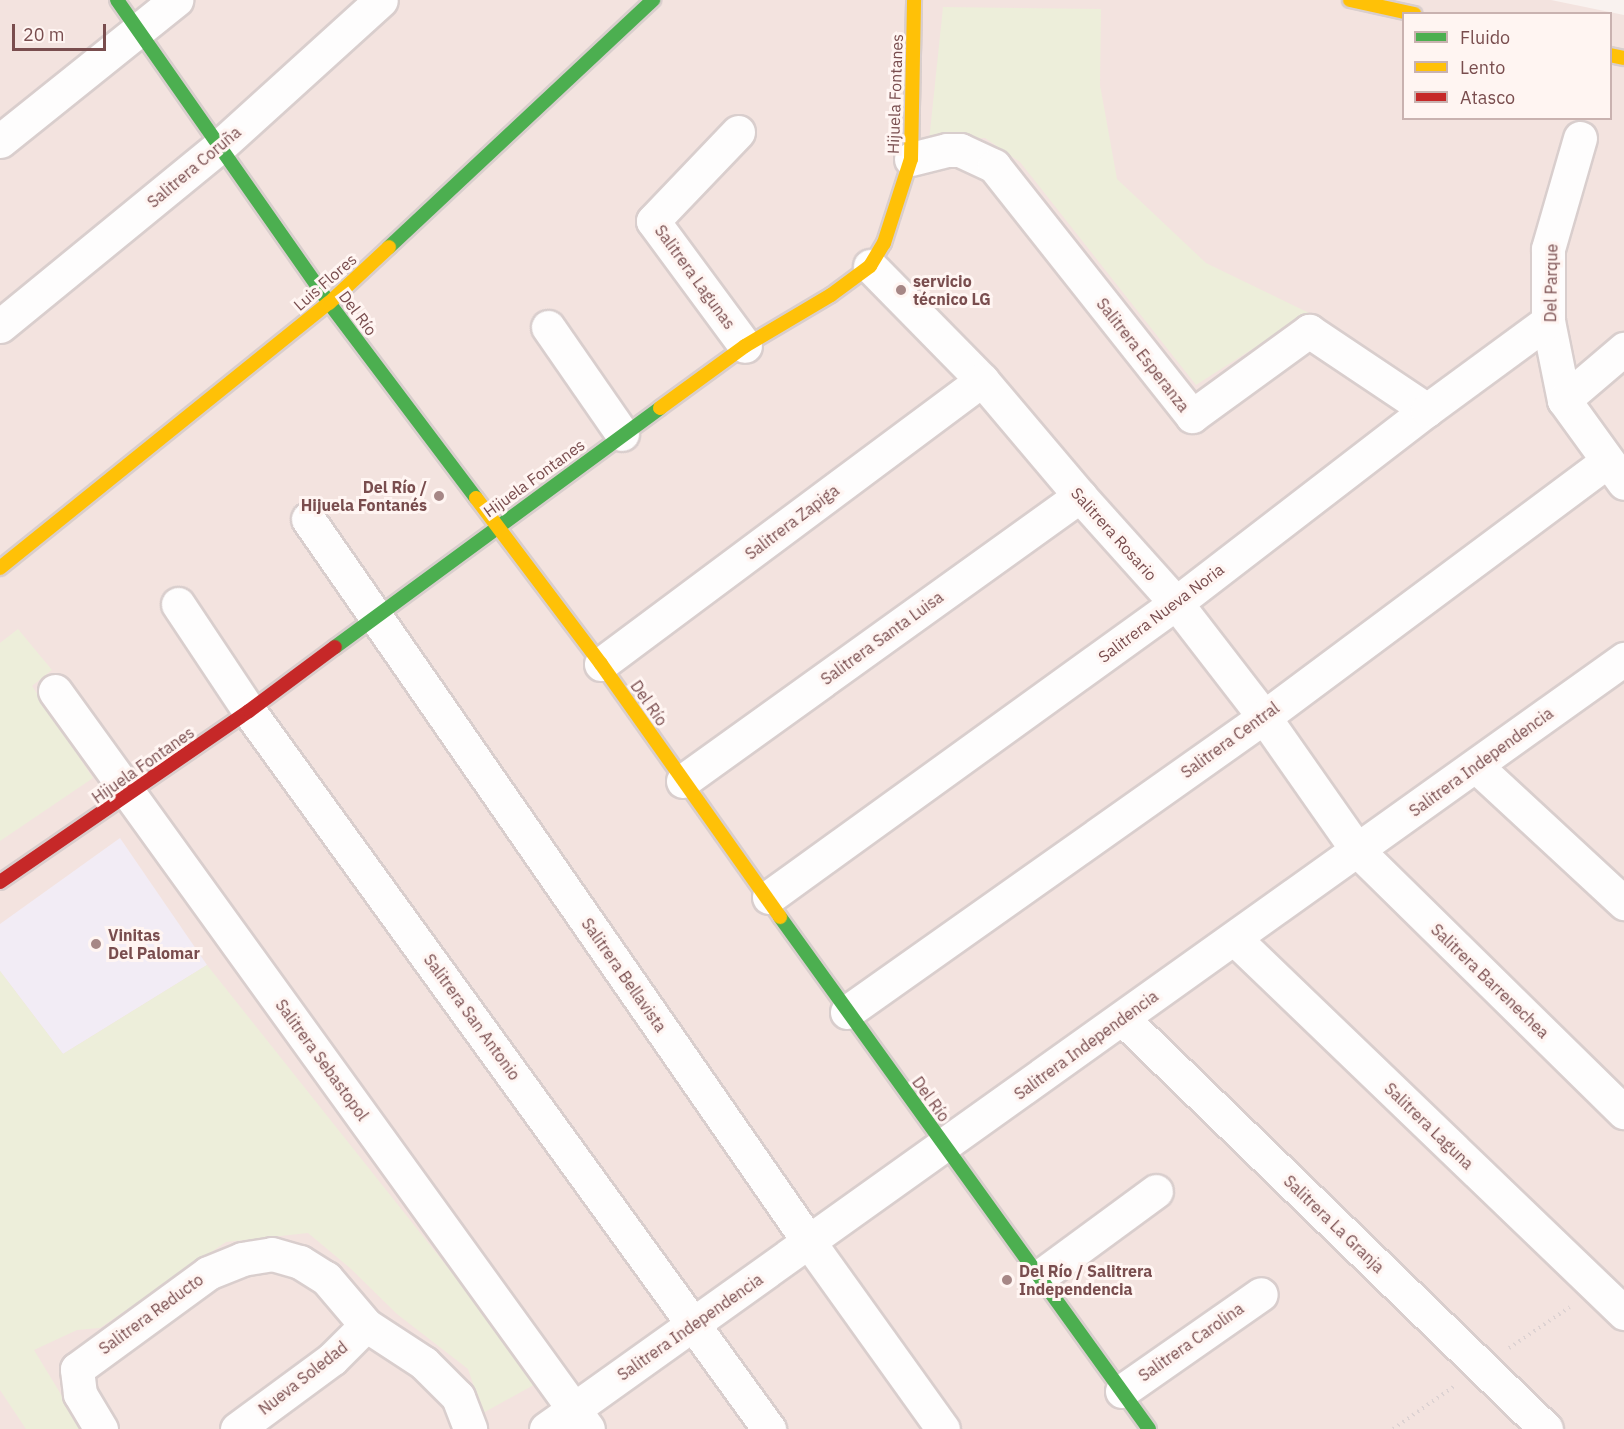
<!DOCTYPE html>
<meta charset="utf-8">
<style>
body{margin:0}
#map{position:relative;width:1624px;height:1429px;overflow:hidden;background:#f9f2ef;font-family:"IBM Plex Sans",sans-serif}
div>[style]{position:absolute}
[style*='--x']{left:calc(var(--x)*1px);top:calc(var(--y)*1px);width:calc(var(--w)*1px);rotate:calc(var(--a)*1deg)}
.residential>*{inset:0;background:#f3e3df}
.education>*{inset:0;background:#f2ecf5}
.green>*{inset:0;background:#edeeda}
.path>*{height:4px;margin-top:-2px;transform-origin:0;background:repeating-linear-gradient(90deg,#ddd2d2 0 1.5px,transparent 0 6px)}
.roads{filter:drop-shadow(2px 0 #d9cecd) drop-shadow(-2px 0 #d9cecd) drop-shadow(0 2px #d9cecd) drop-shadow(0 -2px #d9cecd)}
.street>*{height:33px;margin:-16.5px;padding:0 16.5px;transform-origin:16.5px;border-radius:16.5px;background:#fefdfd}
.fast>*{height:14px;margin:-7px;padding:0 7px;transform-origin:7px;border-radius:7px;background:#4caf50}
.slow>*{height:14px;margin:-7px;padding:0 7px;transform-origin:7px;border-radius:7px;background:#ffc107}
.jam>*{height:14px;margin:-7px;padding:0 7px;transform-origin:7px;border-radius:7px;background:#c62828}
.dots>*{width:16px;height:16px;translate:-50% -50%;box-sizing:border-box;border:3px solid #fff5f2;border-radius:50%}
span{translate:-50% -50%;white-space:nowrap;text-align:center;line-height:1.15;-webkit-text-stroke:6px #fff5f2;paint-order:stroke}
.street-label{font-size:16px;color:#794d4e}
.poi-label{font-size:16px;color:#794d4e;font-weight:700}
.left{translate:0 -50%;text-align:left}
.right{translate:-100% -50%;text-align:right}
.legend{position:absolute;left:1402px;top:12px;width:210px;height:108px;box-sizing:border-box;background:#fff5f2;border:2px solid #c9b2b0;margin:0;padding:8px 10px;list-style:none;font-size:18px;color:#794d4e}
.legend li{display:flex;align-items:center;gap:12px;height:30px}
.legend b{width:30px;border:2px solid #c9b2b0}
.scale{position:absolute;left:12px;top:24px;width:94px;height:27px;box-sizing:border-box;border:3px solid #794d4e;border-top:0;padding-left:8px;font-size:18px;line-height:21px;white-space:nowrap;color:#794d4e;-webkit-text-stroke:4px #fff5f2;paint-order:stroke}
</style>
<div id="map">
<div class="residential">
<i style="clip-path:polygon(evenodd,0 0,1551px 0,1624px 15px,1624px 1429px,0 1429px,0 0,1404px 14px,1610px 14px,1610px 118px,1404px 118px,1404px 14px)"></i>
</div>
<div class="education">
<i style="clip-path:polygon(120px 838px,207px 965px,63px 1054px,0 971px,0 924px)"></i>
</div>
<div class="green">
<i style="clip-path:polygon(943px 7px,1101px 9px,1100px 85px,1117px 179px,1206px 263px,1309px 313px,1196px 385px,1020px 162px,985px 138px,929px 141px)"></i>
<i style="clip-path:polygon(18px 629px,52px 670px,32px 686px,93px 778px,0 841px,0 643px)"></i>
<i style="clip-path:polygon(207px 965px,539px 1382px,483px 1413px,468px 1369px,397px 1314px,350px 1268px,308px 1233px,226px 1242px,100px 1328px,77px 1330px,34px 1350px,82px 1429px,26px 1429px,0 1390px,0 971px,63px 1054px)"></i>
</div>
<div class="path">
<i style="--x:1509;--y:1348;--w:73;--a:-33.9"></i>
<i style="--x:1393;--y:1429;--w:77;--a:-34.9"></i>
</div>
<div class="roads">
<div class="street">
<i style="--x:738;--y:132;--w:123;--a:133.7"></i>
<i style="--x:653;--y:221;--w:155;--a:53.6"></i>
<i style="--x:1580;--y:138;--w:116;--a:106.1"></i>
<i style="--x:1548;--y:249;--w:72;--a:90"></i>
<i style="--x:1548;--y:321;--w:81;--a:78.6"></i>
<i style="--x:1564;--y:400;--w:102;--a:54.1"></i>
<i style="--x:0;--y:141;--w:226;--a:-38.7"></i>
<i style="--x:911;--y:159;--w:37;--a:-14"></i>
<i style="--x:947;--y:150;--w:13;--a:0"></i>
<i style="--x:960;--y:150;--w:38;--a:25"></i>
<i style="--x:994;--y:166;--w:319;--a:51.6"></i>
<i style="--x:1192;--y:416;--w:145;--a:-36"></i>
<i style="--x:1309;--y:331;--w:142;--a:33.8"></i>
<i style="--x:870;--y:266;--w:160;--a:45.5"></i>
<i style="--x:982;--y:380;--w:152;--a:49.8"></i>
<i style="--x:1080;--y:496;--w:144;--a:48.1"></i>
<i style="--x:1176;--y:603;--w:144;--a:52.3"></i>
<i style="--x:1264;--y:717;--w:162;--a:55"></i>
<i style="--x:1357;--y:850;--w:374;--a:44.5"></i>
<i style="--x:0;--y:326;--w:284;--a:-39.3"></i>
<i style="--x:220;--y:146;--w:217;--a:-42.2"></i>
<i style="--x:548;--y:327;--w:130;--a:55.3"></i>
<i style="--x:1564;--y:400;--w:79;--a:-40.4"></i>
<i style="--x:308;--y:519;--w:880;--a:55.28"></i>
<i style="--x:809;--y:1242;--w:230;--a:54.4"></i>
<i style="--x:178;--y:604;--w:128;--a:56.4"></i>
<i style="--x:249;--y:711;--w:887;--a:54.09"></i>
<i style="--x:601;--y:664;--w:475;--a:-36.7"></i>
<i style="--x:55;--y:691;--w:910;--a:54.16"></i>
<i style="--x:1476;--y:766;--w:202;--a:42.8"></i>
<i style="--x:683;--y:781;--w:489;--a:-35.7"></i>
<i style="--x:769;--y:897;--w:502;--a:-35.84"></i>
<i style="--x:1176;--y:603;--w:317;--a:-37.6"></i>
<i style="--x:1427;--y:410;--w:150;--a:-36.3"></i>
<i style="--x:1235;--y:939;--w:540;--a:43.87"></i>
<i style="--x:847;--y:1012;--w:511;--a:-35.28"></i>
<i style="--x:1264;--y:717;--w:428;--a:-36.7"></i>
<i style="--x:1123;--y:1019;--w:589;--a:44.11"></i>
<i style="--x:1039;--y:1277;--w:145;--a:-36.3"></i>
<i style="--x:1122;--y:1391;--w:169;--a:-34.9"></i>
<i style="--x:101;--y:1429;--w:41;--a:-121"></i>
<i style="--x:80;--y:1394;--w:25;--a:-97"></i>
<i style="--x:77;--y:1369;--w:162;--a:-36.2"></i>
<i style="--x:208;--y:1273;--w:37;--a:-22"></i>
<i style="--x:242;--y:1259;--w:30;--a:-9"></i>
<i style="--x:272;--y:1254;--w:29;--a:16"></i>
<i style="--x:300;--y:1262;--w:31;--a:32"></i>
<i style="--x:326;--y:1278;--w:62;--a:49.6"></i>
<i style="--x:366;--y:1325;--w:69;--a:33.2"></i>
<i style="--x:424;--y:1363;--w:48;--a:45"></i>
<i style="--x:458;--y:1397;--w:34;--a:69"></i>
<i style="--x:237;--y:1429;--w:118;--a:-36.4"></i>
<i style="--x:332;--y:1359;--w:48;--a:-45"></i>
<i style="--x:546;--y:1429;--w:1325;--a:-35.54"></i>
</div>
<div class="fast">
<i style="--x:117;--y:0;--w:370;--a:55"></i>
<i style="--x:329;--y:303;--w:244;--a:53"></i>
<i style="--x:389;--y:247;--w:362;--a:-43.1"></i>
<i style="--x:335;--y:647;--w:403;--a:-36.3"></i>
<i style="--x:780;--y:917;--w:631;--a:54.22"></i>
</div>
<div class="slow">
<i style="--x:1350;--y:0;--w:66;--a:12.3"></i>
<i style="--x:1610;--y:55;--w:14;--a:12"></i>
<i style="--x:660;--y:408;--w:105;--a:-36.1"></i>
<i style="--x:745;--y:346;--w:100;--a:-30.7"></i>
<i style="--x:831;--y:295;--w:49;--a:-36.6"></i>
<i style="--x:870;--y:266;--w:27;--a:-59"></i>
<i style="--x:884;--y:243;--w:88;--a:-72.2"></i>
<i style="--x:911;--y:159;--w:159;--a:-88.9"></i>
<i style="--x:476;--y:498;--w:208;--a:53"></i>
<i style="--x:601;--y:664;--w:310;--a:54.7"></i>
<i style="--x:0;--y:568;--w:422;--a:-38.9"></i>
<i style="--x:329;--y:303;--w:82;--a:-43"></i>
</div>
<div class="jam">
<i style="--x:0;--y:882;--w:302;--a:-34.5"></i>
<i style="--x:249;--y:711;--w:107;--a:-36.7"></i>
</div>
</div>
<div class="dots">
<i style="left:901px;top:290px;background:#a68786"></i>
<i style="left:439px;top:496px;background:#a68786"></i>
<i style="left:96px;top:944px;background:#a68786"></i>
<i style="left:1007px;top:1280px;background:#a68786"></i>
</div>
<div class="street-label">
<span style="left:895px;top:94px;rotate:-88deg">Hijuela Fontanes</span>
<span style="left:194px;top:167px;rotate:-40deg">Salitrera Coruña</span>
<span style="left:695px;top:277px;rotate:54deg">Salitrera Lagunas</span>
<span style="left:325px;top:282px;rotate:-41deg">Luis Flores</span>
<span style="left:1551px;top:283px;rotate:-89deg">Del Parque</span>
<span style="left:358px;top:313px;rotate:53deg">Del Río</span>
<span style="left:1143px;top:355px;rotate:52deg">Salitrera Esperanza</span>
<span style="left:534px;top:478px;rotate:-36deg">Hijuela Fontanes</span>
<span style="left:792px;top:522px;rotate:-37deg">Salitrera Zapiga</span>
<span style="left:1114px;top:534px;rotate:48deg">Salitrera Rosario</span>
<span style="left:1161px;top:613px;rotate:-37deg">Salitrera Nueva Noria</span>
<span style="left:882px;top:638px;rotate:-36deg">Salitrera Santa Luisa</span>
<span style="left:649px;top:703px;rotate:55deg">Del Río</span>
<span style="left:1230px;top:740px;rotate:-36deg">Salitrera Central</span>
<span style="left:1481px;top:762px;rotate:-36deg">Salitrera Independencia</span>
<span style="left:143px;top:765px;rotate:-35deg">Hijuela Fontanes</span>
<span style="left:624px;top:975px;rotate:55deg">Salitrera Bellavista</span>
<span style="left:1490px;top:981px;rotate:44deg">Salitrera Barrenechea</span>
<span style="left:472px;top:1017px;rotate:54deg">Salitrera San Antonio</span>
<span style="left:1086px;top:1045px;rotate:-36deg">Salitrera Independencia</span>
<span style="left:322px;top:1060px;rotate:54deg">Salitrera Sebastopol</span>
<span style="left:931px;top:1099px;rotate:54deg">Del Río</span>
<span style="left:1429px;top:1126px;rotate:44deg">Salitrera Laguna</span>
<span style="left:1334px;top:1224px;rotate:44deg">Salitrera La Granja</span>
<span style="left:151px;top:1314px;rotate:-36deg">Salitrera Reducto</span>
<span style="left:690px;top:1327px;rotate:-35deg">Salitrera Independencia</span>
<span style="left:1191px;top:1342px;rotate:-35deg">Salitrera Carolina</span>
<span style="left:303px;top:1378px;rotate:-38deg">Nueva Soledad</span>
</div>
<div class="poi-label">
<span class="left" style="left:913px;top:290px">servicio<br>técnico LG</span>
<span class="right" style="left:427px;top:496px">Del Río /<br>Hijuela Fontanés</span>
<span class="left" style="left:108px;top:944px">Vinitas<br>Del Palomar</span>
<span class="left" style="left:1019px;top:1280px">Del Río / Salitrera<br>Independencia</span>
</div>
<ul class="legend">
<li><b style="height:8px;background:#4caf50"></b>Fluido</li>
<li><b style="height:8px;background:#ffc107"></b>Lento</li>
<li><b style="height:8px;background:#c62828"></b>Atasco</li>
</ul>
<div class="scale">20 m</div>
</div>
